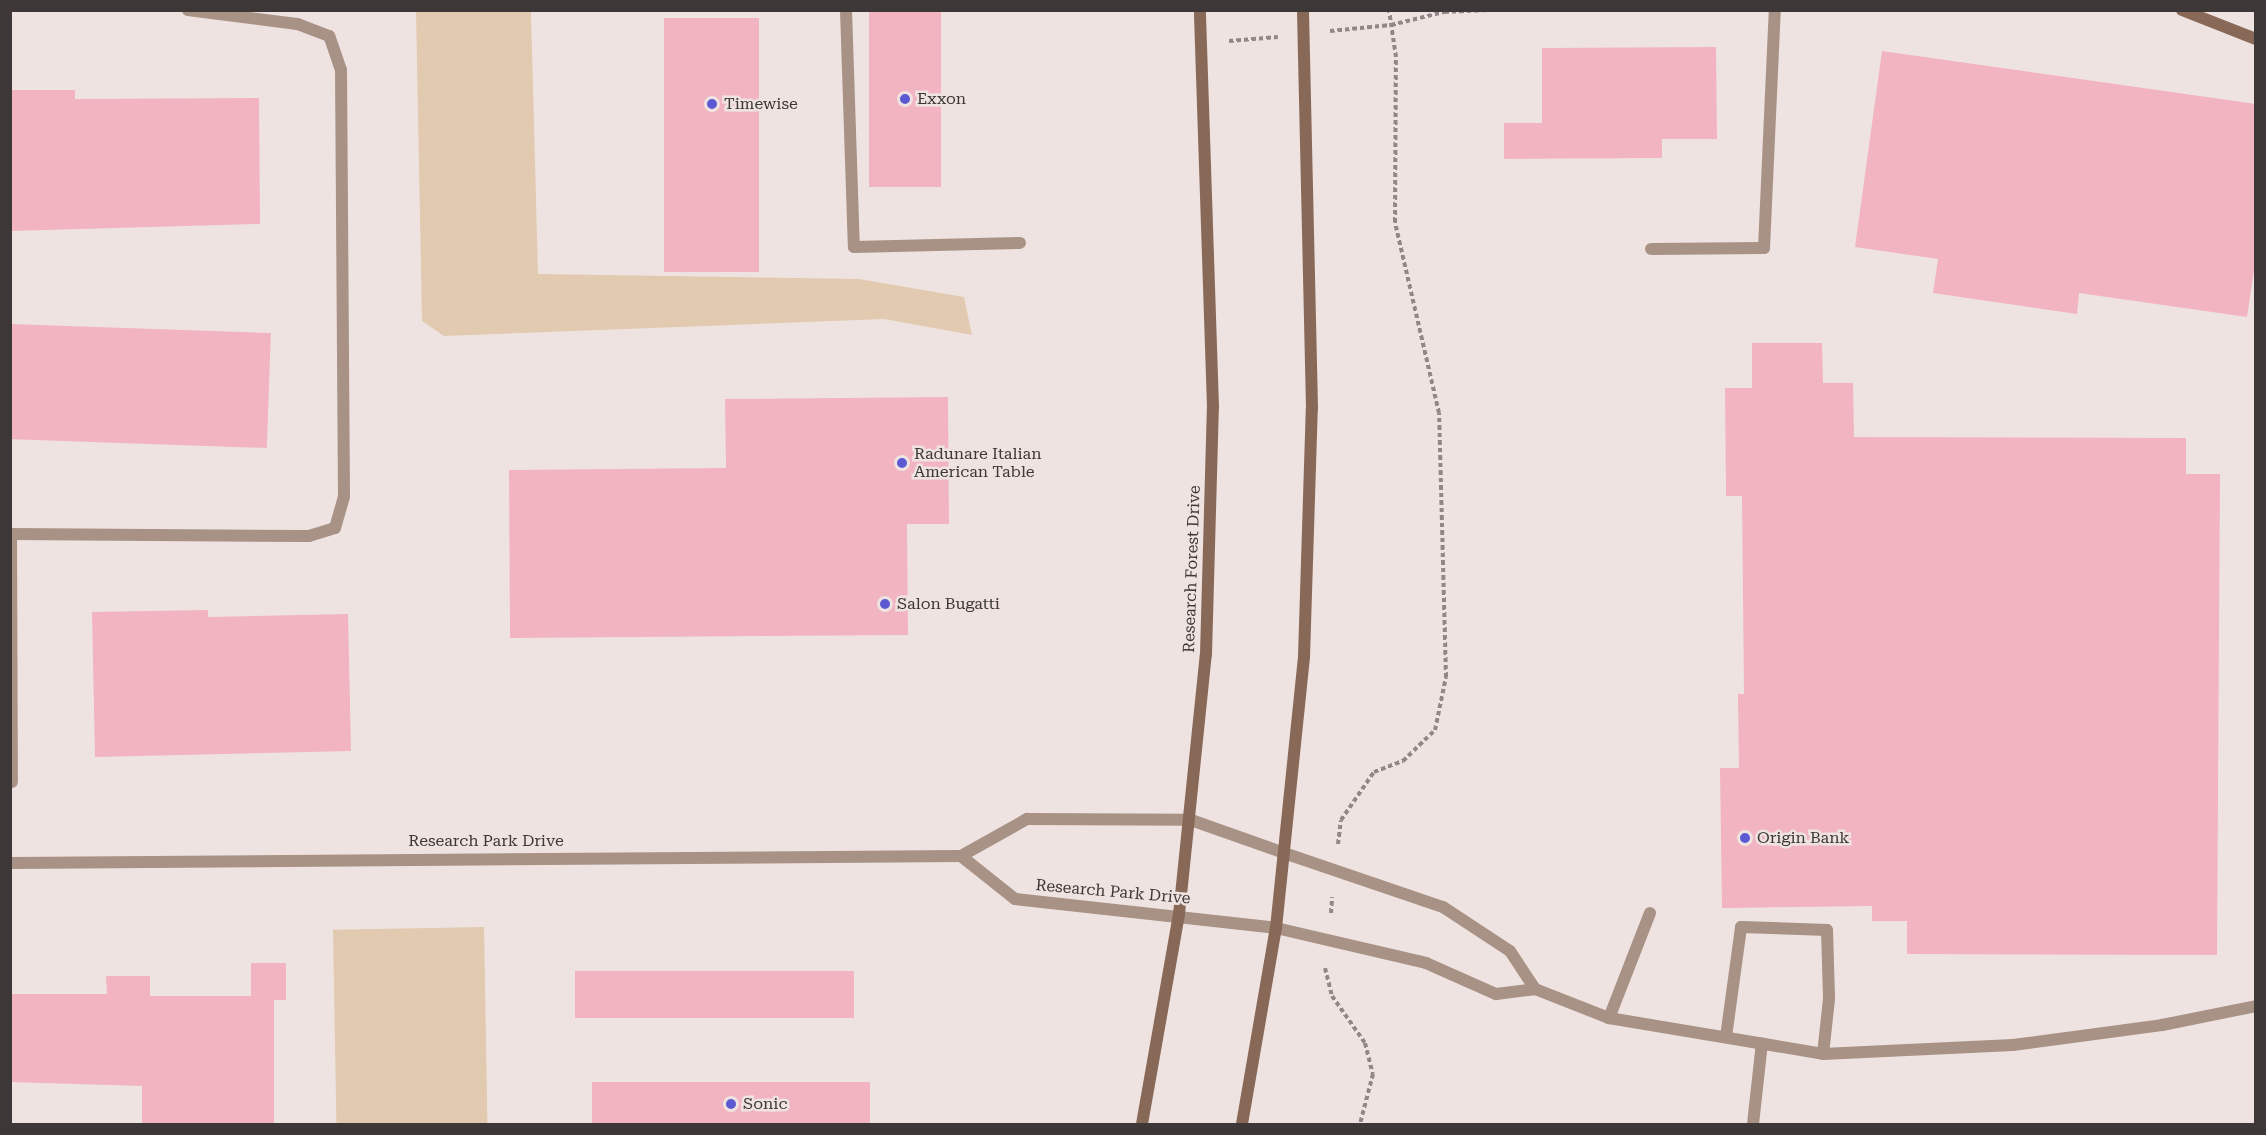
<!DOCTYPE html>
<style>
body{margin:0}
#map{position:relative;width:2266px;height:1135px;overflow:hidden;background:#efe3e1;font-family:"Roboto Serif",serif}
div>[style]{position:absolute}
[style*='--x']{left:calc(var(--x)*1px);top:calc(var(--y)*1px);width:calc(var(--w)*1px);rotate:calc(var(--a)*1deg)}
.green>*{inset:0;background:#e1cab0;transform-origin:0 0}
.building>*{inset:0;background:#f1b4c0;transform-origin:0 0}
.path>*{height:4px;margin-top:-2px;transform-origin:0;background:repeating-linear-gradient(90deg,#908886 0 4.5px,transparent 0 7.5px)}
.lane>*{height:12px;margin:-6px;padding:0 6px;transform-origin:6px;border-radius:6px;background:#a89185}
.street>*{height:12px;margin:-6px;padding:0 6px;transform-origin:6px;border-radius:6px;background:#a89185}
.secondary>*{height:12px;margin:-6px;padding:0 6px;transform-origin:6px;border-radius:6px;background:#886857}
.dots>*{width:16px;height:16px;translate:-50% -50%;box-sizing:border-box;border:3px solid #efe3e1;border-radius:50%}
span{translate:-50% -50%;white-space:nowrap;text-align:center;line-height:1.15;-webkit-text-stroke:5px #efe3e1;paint-order:stroke}
.poi-label{font-size:16px;color:#3d3837}
.left{translate:0 -50%;text-align:left}
.street-label{font-size:16px;color:#3d3837}
.frame{position:absolute;inset:0;border:12px solid #3d3837;pointer-events:none}
</style>
<div id="map">
<div class="green">
<i style="clip-path:polygon(416px 11px,531px 12px,538px 274px,859px 279px,964px 297px,972px 335px,884px 319px,444px 336px,422px 321px)"></i>
<i style="left:484px;top:927px;width:197px;height:151px;rotate:89deg"></i>
</div>
<div class="building">
<i style="left:869px;top:10px;width:72px;height:177px"></i>
<i style="left:664px;top:18px;width:95px;height:254px"></i>
<i style="clip-path:polygon(1716px 47px,1717px 139px,1662px 139px,1662px 158px,1504px 159px,1504px 123px,1542px 123px,1542px 48px)"></i>
<i style="clip-path:polygon(1882px 51px,2256px 104px,2256px 257px,2247px 317px,2079px 293px,2077px 314px,1933px 293px,1938px 259px,1855px 247px)"></i>
<i style="clip-path:polygon(10px 90px,75px 90px,75px 99px,259px 98px,260px 224px,10px 231px)"></i>
<i style="left:10px;top:324px;width:261px;height:115px;rotate:2deg"></i>
<i style="clip-path:polygon(1752px 343px,1822px 343px,1823px 383px,1853px 383px,1854px 437px,2186px 438px,2186px 474px,2220px 474px,2217px 955px,1907px 954px,1907px 921px,1872px 921px,1872px 906px,1722px 908px,1720px 768px,1739px 768px,1738px 694px,1744px 694px,1742px 496px,1726px 496px,1725px 388px,1752px 388px)"></i>
<i style="clip-path:polygon(948px 397px,949px 524px,907px 524px,908px 635px,510px 638px,509px 470px,726px 468px,725px 399px)"></i>
<i style="clip-path:polygon(208px 610px,208px 617px,348px 614px,351px 751px,95px 757px,92px 612px)"></i>
<i style="clip-path:polygon(251px 963px,286px 963px,286px 1000px,274px 1000px,274px 1125px,142px 1125px,142px 1086px,10px 1082px,10px 994px,107px 994px,106px 976px,150px 976px,150px 996px,251px 996px)"></i>
<i style="left:575px;top:971px;width:279px;height:47px"></i>
<i style="left:870px;top:1082px;width:43px;height:278px;rotate:90deg"></i>
</div>
<div class="path">
<i style="--x:1330;--y:31;--w:61;--a:-5.6"></i>
<i style="--x:1391;--y:25;--w:55;--a:-13.8"></i>
<i style="--x:1444;--y:12;--w:45;--a:-2.5"></i>
<i style="--x:1229;--y:41;--w:49;--a:-4.7"></i>
<i style="--x:1338;--y:844;--w:24;--a:-83"></i>
<i style="--x:1341;--y:820;--w:58;--a:-55.5"></i>
<i style="--x:1374;--y:772;--w:31;--a:-21"></i>
<i style="--x:1403;--y:761;--w:45;--a:-44.1"></i>
<i style="--x:1435;--y:730;--w:54;--a:-78.3"></i>
<i style="--x:1446;--y:677;--w:264;--a:-91.5"></i>
<i style="--x:1439;--y:413;--w:196;--a:-103"></i>
<i style="--x:1395;--y:222;--w:165;--a:-89.7"></i>
<i style="--x:1396;--y:57;--w:48;--a:-98.5"></i>
<i style="--x:1331;--y:913;--w:16;--a:-86"></i>
<i style="--x:1325;--y:968;--w:29;--a:76"></i>
<i style="--x:1332;--y:996;--w:57;--a:54.9"></i>
<i style="--x:1365;--y:1043;--w:32;--a:76"></i>
<i style="--x:1373;--y:1074;--w:52;--a:104.6"></i>
</div>
<div class="lane">
<i style="--x:846;--y:10;--w:237;--a:88.1"></i>
<i style="--x:854;--y:247;--w:166;--a:-1.4"></i>
<i style="--x:1651;--y:249;--w:113;--a:-0.5"></i>
<i style="--x:1764;--y:248;--w:238;--a:-87.4"></i>
<i style="--x:10;--y:534;--w:299;--a:0.4"></i>
<i style="--x:309;--y:536;--w:27;--a:-17"></i>
<i style="--x:335;--y:528;--w:32;--a:-74"></i>
<i style="--x:344;--y:497;--w:427;--a:-90.4"></i>
<i style="--x:341;--y:70;--w:36;--a:-109"></i>
<i style="--x:329;--y:36;--w:34;--a:-159"></i>
<i style="--x:297;--y:24;--w:110;--a:-172.7"></i>
<i style="--x:11;--y:534;--w:248;--a:89.8"></i>
<i style="--x:1284;--y:853;--w:168;--a:18.8"></i>
<i style="--x:1443;--y:907;--w:80;--a:33.3"></i>
<i style="--x:1510;--y:951;--w:45;--a:56.7"></i>
<i style="--x:1650;--y:913;--w:113;--a:111.3"></i>
<i style="--x:1609;--y:1018;--w:217;--a:9.5"></i>
<i style="--x:1823;--y:1054;--w:190;--a:-2.7"></i>
<i style="--x:2013;--y:1045;--w:150;--a:-7.6"></i>
<i style="--x:2162;--y:1025;--w:96;--a:-11.4"></i>
<i style="--x:1276;--y:928;--w:154;--a:13.1"></i>
<i style="--x:1426;--y:963;--w:77;--a:23.9"></i>
<i style="--x:1496;--y:994;--w:39;--a:-7"></i>
<i style="--x:1535;--y:989;--w:79;--a:21.4"></i>
<i style="--x:1726;--y:1037;--w:111;--a:-82.2"></i>
<i style="--x:1741;--y:927;--w:86;--a:2"></i>
<i style="--x:1827;--y:930;--w:69;--a:88.3"></i>
<i style="--x:1829;--y:999;--w:55;--a:96.2"></i>
<i style="--x:1753;--y:1124;--w:81;--a:-83.7"></i>
</div>
<div class="street">
<i style="--x:961;--y:856;--w:69;--a:38.5"></i>
<i style="--x:1015;--y:899;--w:263;--a:6.3"></i>
<i style="--x:10;--y:863;--w:951;--a:-0.42"></i>
<i style="--x:961;--y:856;--w:76;--a:-29.3"></i>
<i style="--x:1027;--y:819;--w:164;--a:0.3"></i>
<i style="--x:1191;--y:820;--w:99;--a:19.5"></i>
</div>
<div class="secondary">
<i style="--x:2182;--y:10;--w:79;--a:21.4"></i>
<i style="--x:1142;--y:1124;--w:213;--a:-80"></i>
<i style="--x:1179;--y:914;--w:261;--a:-84.1"></i>
<i style="--x:1206;--y:654;--w:247;--a:-88.4"></i>
<i style="--x:1213;--y:407;--w:397;--a:-91.9"></i>
<i style="--x:1242;--y:1124;--w:199;--a:-80.2"></i>
<i style="--x:1276;--y:928;--w:272;--a:-84.1"></i>
<i style="--x:1304;--y:657;--w:249;--a:-88.2"></i>
<i style="--x:1312;--y:408;--w:398;--a:-91.3"></i>
</div>
<div class="dots">
<i style="left:905px;top:99px;background:#5b5ad2"></i>
<i style="left:712px;top:104px;background:#5b5ad2"></i>
<i style="left:902px;top:463px;background:#5b5ad2"></i>
<i style="left:885px;top:604px;background:#5b5ad2"></i>
<i style="left:1745px;top:838px;background:#5b5ad2"></i>
<i style="left:731px;top:1104px;background:#5b5ad2"></i>
</div>
<div class="poi-label">
<span class="left" style="left:917px;top:99px">Exxon</span>
<span class="left" style="left:724px;top:104px">Timewise</span>
<span class="left" style="left:914px;top:463px">Radunare Italian<br>American Table</span>
<span class="left" style="left:897px;top:604px">Salon Bugatti</span>
<span class="left" style="left:1757px;top:838px">Origin Bank</span>
<span class="left" style="left:743px;top:1104px">Sonic</span>
</div>
<div class="street-label">
<span style="left:1192px;top:569px;rotate:-88deg">Research Forest Drive</span>
<span style="left:486px;top:841px">Research Park Drive</span>
<span style="left:1113px;top:892px;rotate:5deg">Research Park Drive</span>
</div>
<div class="frame"></div>
</div>
